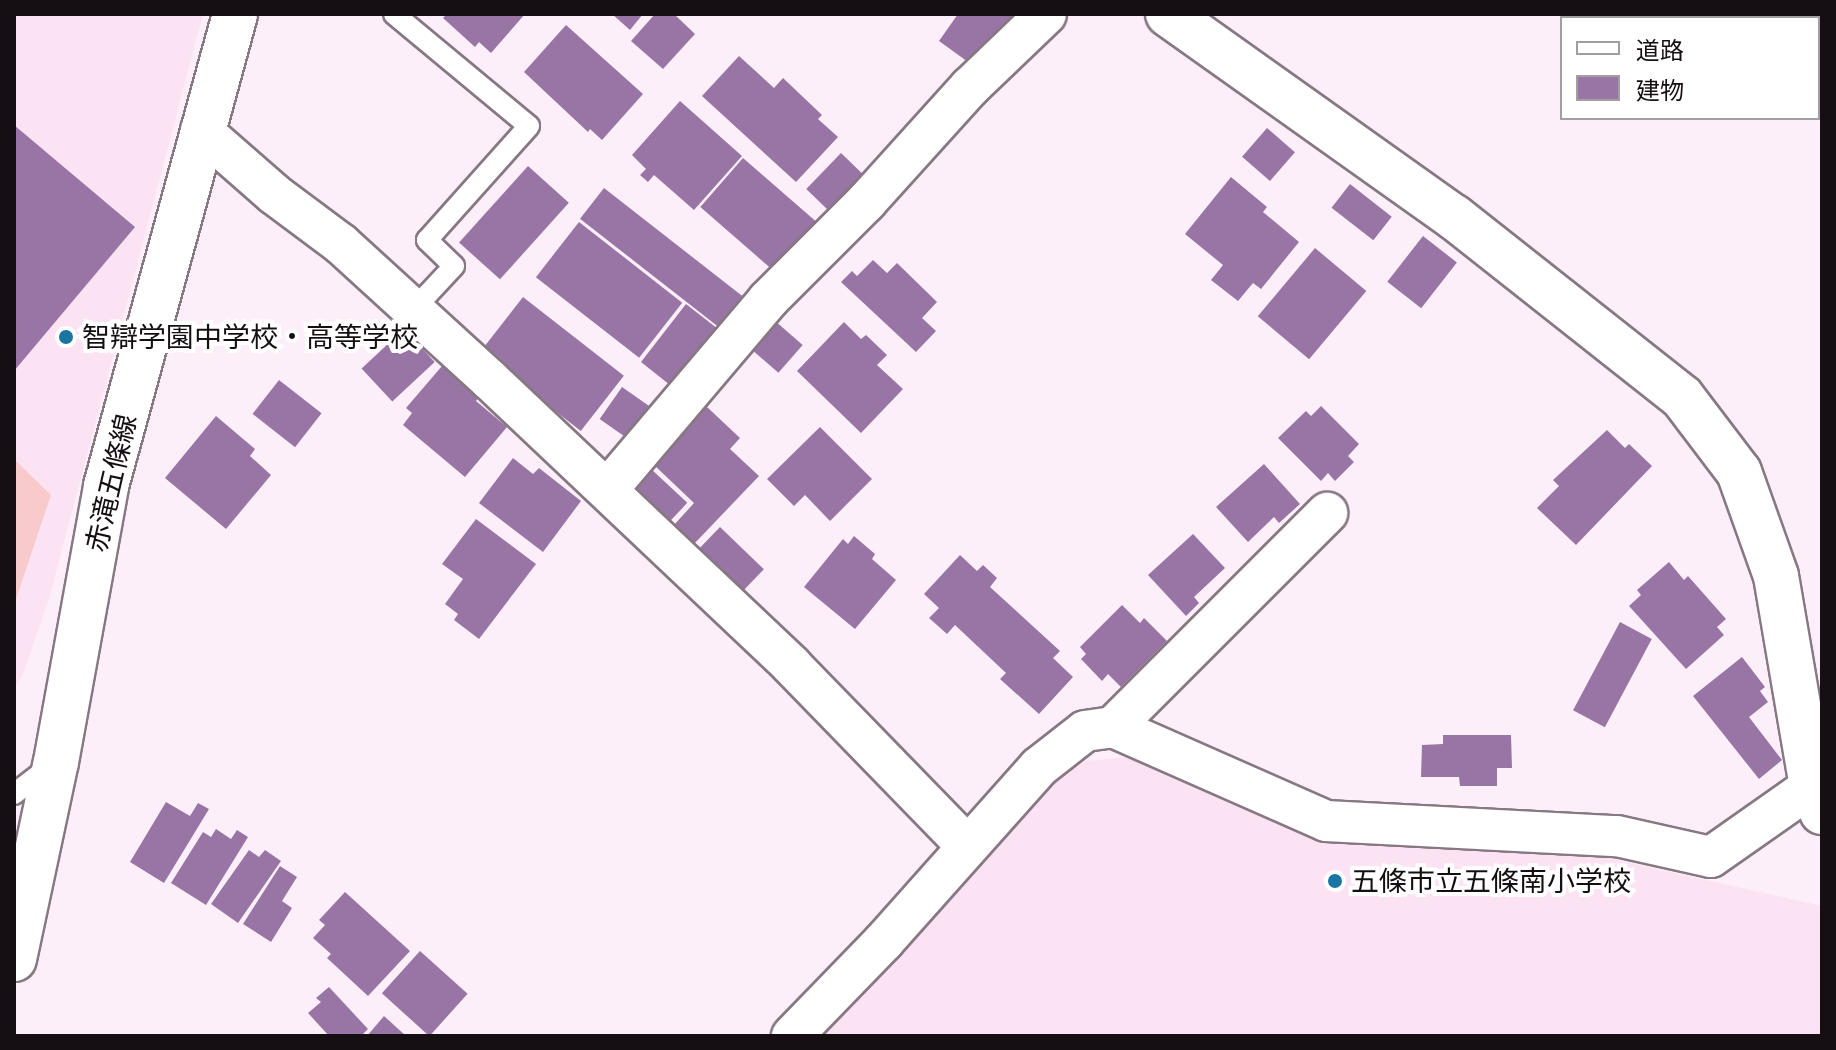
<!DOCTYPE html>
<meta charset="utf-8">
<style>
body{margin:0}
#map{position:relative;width:1836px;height:1050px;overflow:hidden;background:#fdeff9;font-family:Figtree,"Noto Sans JP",sans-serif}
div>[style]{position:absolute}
.built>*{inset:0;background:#fbe3f3}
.green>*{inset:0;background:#f9cacb}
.building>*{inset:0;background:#9975a6;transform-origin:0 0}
.roads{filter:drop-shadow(2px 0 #877883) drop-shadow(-2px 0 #877883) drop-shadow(0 2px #877883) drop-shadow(0 -2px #877883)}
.service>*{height:20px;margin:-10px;padding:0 10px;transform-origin:10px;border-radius:10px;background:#fff}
.minor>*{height:40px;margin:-20px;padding:0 20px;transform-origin:20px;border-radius:20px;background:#fff}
.tertiary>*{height:44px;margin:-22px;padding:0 22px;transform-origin:22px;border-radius:22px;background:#fff}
.secondary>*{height:44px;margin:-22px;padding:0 22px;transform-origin:22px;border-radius:22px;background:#fff}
.dots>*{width:22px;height:22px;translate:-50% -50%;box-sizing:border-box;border:4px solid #fff;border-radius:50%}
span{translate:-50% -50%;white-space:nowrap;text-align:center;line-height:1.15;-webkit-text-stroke:8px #fff;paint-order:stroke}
.poi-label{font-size:28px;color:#150f13}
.left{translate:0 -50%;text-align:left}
.street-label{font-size:28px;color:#150f13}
.frame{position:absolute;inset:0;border:16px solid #150f13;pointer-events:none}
.legend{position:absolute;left:1560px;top:16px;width:260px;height:104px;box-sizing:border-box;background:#fff;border:2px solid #a19fa1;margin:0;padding:10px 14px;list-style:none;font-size:24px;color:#150f13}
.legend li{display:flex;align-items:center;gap:16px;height:40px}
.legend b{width:40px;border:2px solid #a19fa1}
</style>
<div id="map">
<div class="built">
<div style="clip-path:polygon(14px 14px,203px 14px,49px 599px,23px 674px,14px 690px)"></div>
<div style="clip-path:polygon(1127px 757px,1293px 830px,1377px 846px,1595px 855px,1822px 906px,1822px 1036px,818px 1036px,1052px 782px,1086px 761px)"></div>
</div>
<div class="green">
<div style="clip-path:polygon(14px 459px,51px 495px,14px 605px)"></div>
</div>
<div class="building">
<div style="clip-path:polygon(447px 14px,525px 14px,491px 53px,479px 42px,475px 47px,443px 18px)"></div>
<div style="clip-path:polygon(612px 14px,643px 14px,630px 30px)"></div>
<div style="clip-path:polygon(655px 14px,674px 14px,695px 34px,663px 69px,631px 41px)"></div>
<div style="clip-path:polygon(958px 14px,1022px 14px,1014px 26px,1007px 21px,975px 67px,939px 41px)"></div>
<div style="clip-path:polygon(566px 25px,643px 94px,602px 140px,590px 129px,588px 132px,524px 72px)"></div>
<div style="clip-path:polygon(739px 56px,774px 88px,783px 78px,822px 115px,818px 119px,838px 137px,796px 182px,702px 96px)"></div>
<div style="clip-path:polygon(680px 101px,742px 156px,694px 210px,654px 175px,648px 182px,640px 175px,646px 169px,632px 155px)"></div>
<div style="clip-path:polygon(14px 125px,135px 227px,14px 371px)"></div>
<div style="left:1267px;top:128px;width:37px;height:38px;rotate:41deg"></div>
<div style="left:841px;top:153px;width:37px;height:50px;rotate:44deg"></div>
<div style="left:743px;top:158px;width:101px;height:65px;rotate:41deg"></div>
<div style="left:528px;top:166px;width:55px;height:103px;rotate:42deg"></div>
<div style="clip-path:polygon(1231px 177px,1267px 207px,1263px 212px,1299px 242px,1261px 289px,1253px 283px,1238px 301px,1211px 280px,1223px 265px,1185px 234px)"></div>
<div style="left:1350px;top:184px;width:53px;height:30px;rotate:38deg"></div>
<div style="left:604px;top:188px;width:180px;height:39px;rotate:38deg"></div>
<div style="left:579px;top:222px;width:131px;height:70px;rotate:38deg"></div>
<div style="left:1423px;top:236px;width:43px;height:58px;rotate:38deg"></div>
<div style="left:1315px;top:248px;width:67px;height:89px;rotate:40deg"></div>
<div style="clip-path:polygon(873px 260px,887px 273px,897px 263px,937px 302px,922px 318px,936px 331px,916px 352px,841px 282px,852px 271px,857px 276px)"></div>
<div style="left:523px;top:297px;width:128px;height:70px;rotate:38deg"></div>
<div style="clip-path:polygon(686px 304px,723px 333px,687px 379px,680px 373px,670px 385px,641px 362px)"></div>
<div style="left:774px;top:320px;width:38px;height:37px;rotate:41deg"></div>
<div style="clip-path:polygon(844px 322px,861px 339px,866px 335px,887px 355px,877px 365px,903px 389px,861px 433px,797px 371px)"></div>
<div style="left:404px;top:329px;width:45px;height:58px;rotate:47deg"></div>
<div style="clip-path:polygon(442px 366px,479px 397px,476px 401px,507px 427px,465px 477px,403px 425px,412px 413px,406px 408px)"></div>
<div style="left:279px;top:380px;width:54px;height:43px;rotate:38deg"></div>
<div style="left:622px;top:387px;width:44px;height:39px;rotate:35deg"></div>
<div style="clip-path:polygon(1321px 406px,1359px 444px,1348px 456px,1354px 462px,1335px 481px,1328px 473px,1321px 481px,1278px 438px,1306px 411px,1311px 416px)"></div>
<div style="clip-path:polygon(707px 407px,740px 438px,730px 449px,759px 476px,694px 544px,674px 525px,694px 503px,653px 464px)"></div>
<div style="clip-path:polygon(216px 416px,255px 449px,250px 456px,271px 475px,226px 529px,165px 478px)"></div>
<div style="clip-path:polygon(820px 427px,872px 479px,830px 521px,805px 495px,794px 506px,767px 479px)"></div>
<div style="clip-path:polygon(1607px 430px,1625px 448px,1629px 444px,1652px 466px,1576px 545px,1537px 508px,1559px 486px,1553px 480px)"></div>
<div style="clip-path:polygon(513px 458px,533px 474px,539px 468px,581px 501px,543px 552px,479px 503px)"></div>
<div style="clip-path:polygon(1264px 464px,1300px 504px,1279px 523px,1274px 517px,1248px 542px,1216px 507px)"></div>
<div style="left:650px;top:468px;width:51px;height:26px;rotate:43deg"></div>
<div style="clip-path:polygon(476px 519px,536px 564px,479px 639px,454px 620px,458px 614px,445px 604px,463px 579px,442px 564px)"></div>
<div style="left:720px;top:527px;width:61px;height:34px;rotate:44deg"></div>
<div style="clip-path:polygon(1193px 534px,1225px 568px,1194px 597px,1199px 603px,1186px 616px,1148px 575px)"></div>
<div style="clip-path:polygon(854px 536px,875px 554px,872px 559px,896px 580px,855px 629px,804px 587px,843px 539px,848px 544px)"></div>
<div style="clip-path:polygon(960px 555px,977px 571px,983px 565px,997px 578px,990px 587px,1060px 651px,1053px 658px,1073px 677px,1039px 714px,1000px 679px,1006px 673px,955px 625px,947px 634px,929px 618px,939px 608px,924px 594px)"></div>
<div style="clip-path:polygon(1669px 562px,1684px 580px,1688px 576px,1726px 619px,1717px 627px,1724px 635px,1686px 669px,1629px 606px,1641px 595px,1637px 590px)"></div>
<div style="clip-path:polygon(1122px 605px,1140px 623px,1144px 618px,1167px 641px,1121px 687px,1108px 674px,1102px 681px,1081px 659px,1086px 654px,1080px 647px)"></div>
<div style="left:1620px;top:622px;width:36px;height:100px;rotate:28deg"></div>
<div style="clip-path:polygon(1742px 657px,1765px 687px,1760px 691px,1768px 702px,1749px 717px,1782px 760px,1759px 779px,1693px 696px)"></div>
<div style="clip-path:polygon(1443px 735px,1511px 735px,1512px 768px,1497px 768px,1497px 786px,1460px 786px,1459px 777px,1421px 777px,1422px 745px,1443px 744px)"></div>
<div style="clip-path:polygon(166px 802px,190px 816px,198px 803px,209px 809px,164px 883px,130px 862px)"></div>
<div style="clip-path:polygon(216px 829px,231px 839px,237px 830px,248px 837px,206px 905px,171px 883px,203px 832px,211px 837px)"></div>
<div style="clip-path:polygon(249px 850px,259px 857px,265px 850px,281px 861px,238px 923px,211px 904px)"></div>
<div style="clip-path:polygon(280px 866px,297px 877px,282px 901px,292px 908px,271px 942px,243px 924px)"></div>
<div style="clip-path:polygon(345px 892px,410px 951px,368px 996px,327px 958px,331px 954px,313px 938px,325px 925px,319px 920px)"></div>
<div style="left:420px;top:951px;width:64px;height:57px;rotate:42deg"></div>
<div style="clip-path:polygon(329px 987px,368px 1029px,361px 1036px,329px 1036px,308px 1013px,321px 1002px,316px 998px)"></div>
<div style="clip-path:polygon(384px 1016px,406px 1036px,367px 1036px)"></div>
</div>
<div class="roads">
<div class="service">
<div style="left:394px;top:14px;width:175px;rotate:39.7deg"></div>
<div style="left:529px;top:126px;width:153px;rotate:131.8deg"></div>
<div style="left:427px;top:240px;width:37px;rotate:44deg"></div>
<div style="left:454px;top:266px;width:60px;rotate:133deg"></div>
<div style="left:14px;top:794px;width:44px;rotate:-37.6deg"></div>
</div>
<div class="minor">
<div style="left:201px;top:130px;width:97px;rotate:41.2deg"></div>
<div style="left:274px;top:194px;width:84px;rotate:36.7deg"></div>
<div style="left:341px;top:244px;width:200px;rotate:42.4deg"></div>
<div style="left:489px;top:379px;width:417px;rotate:43.4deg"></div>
<div style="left:792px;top:666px;width:250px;rotate:45.8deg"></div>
<div style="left:607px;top:490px;width:249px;rotate:-49.7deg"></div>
<div style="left:768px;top:300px;width:139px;rotate:-45deg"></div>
<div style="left:866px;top:202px;width:155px;rotate:-47.9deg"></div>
<div style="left:970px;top:87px;width:105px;rotate:-43.8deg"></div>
<div style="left:1113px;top:727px;width:303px;rotate:-45deg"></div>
<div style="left:792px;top:1036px;width:132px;rotate:-45.9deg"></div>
<div style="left:884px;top:941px;width:233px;rotate:-48.3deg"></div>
<div style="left:1039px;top:767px;width:58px;rotate:-38deg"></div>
<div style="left:1085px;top:731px;width:28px;rotate:-8deg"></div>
<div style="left:1113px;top:727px;width:233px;rotate:23.8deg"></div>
<div style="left:1326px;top:821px;width:291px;rotate:3deg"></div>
<div style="left:1617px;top:836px;width:96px;rotate:12.6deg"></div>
<div style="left:1711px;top:857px;width:123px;rotate:-35.1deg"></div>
<div style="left:1812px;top:786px;width:25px;rotate:-67deg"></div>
</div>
<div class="tertiary">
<div style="left:1168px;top:14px;width:351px;rotate:35.4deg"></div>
<div style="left:1454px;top:217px;width:290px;rotate:38.3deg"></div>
<div style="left:1682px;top:397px;width:94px;rotate:52.8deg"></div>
<div style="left:1739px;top:472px;width:110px;rotate:70.4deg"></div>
<div style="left:1776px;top:576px;width:213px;rotate:80.3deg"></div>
<div style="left:1812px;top:786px;width:28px;rotate:69deg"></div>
</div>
<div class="secondary">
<div style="left:14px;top:959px;width:201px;rotate:-78deg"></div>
<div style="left:56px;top:762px;width:280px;rotate:-79.7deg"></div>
<div style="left:106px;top:486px;width:489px;rotate:-74.7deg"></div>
</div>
</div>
<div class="dots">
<div style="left:66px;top:337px;background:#1b75a3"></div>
<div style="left:1335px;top:881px;background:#1b75a3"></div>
</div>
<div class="poi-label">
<span class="left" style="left:82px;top:337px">智辯学園中学校・高等学校</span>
<span class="left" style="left:1351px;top:881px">五條市立五條南小学校</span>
</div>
<div class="street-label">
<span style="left:111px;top:483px;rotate:-77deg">赤滝五條線</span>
</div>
<div class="frame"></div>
<ul class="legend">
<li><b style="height:10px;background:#fff"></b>道路</li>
<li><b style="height:22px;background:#9975a6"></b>建物</li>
</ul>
</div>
